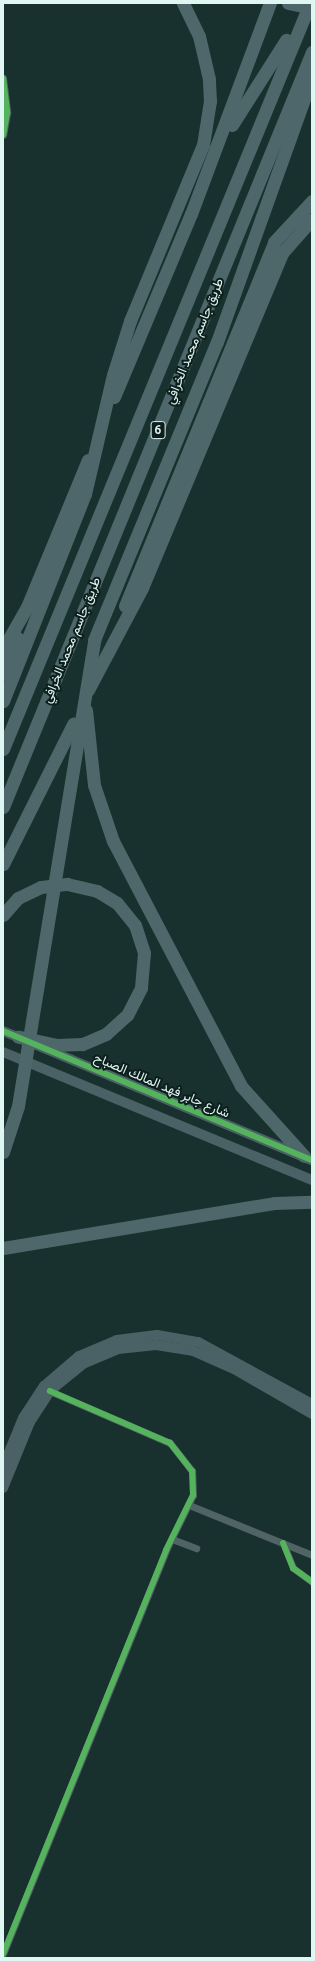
<!DOCTYPE html>
<meta charset="utf-8">
<style>
body{margin:0}
#map{position:relative;width:315px;height:1961px;overflow:hidden;background:#19312e;font-family:Ubuntu,Vazirmatn,sans-serif}
div>[style]{position:absolute}
.street>*{height:7px;margin:-3.5px;padding:0 3.5px;transform-origin:3.5px;border-radius:3.5px;background:#506365}
.secondary>*{height:10px;margin:-5px;padding:0 5px;transform-origin:5px;border-radius:5px;background:#4a6266}
.highway>*{height:13px;margin:-6.5px;padding:0 6.5px;transform-origin:6.5px;border-radius:6.5px;background:#4d676a}
.cycleway>*{height:6px;margin:-3px;padding:0 3px;transform-origin:3px;border-radius:3px;background:#56b35d}
span{translate:-50% -50%;white-space:nowrap;text-align:center;line-height:1.15;-webkit-text-stroke:4px #0d1f1c;paint-order:stroke}
.shield-label span{padding:1px 3px;background:#0d1f1c;border:1px solid;border-radius:3px;-webkit-text-stroke-width:0}
.shield-label{font-size:12px;color:#e0f6f2;font-weight:700}
.street-label{font-size:13px;color:#e0f6f2}
.frame{position:absolute;inset:0;border:4px solid #e0f6f2;pointer-events:none}
</style>
<div id="map">
<div class="street">
<div style="left:3px;top:78px;width:35px;rotate:83deg"></div>
<div style="left:7px;top:113px;width:22px;rotate:100deg"></div>
<div style="left:189px;top:1505px;width:133px;rotate:22.1deg"></div>
<div style="left:172px;top:1539px;width:26px;rotate:21deg"></div>
<div style="left:283px;top:1543px;width:27px;rotate:68deg"></div>
<div style="left:293px;top:1568px;width:24px;rotate:36deg"></div>
<div style="left:3px;top:1954px;width:436px;rotate:-68deg"></div>
<div style="left:166px;top:1550px;width:61px;rotate:-63.9deg"></div>
<div style="left:193px;top:1495px;width:24px;rotate:-92deg"></div>
<div style="left:192px;top:1471px;width:36px;rotate:-128deg"></div>
<div style="left:170px;top:1443px;width:131px;rotate:-156.6deg"></div>
</div>
<div class="secondary">
<div style="left:3px;top:1031px;width:335px;rotate:22.7deg"></div>
<div style="left:3px;top:1052px;width:334px;rotate:22.5deg"></div>
<div style="left:3px;top:1467px;width:53px;rotate:-67.8deg"></div>
<div style="left:23px;top:1418px;width:38px;rotate:-57deg"></div>
<div style="left:44px;top:1386px;width:46px;rotate:-40.6deg"></div>
<div style="left:79px;top:1356px;width:41px;rotate:-22.8deg"></div>
<div style="left:117px;top:1340px;width:40px;rotate:-7.1deg"></div>
<div style="left:157px;top:1335px;width:42px;rotate:9.7deg"></div>
<div style="left:198px;top:1342px;width:130px;rotate:28.5deg"></div>
<div style="left:3px;top:1488px;width:71px;rotate:-67.8deg"></div>
<div style="left:30px;top:1422px;width:37px;rotate:-57deg"></div>
<div style="left:50px;top:1391px;width:43px;rotate:-39.3deg"></div>
<div style="left:83px;top:1364px;width:38px;rotate:-23deg"></div>
<div style="left:118px;top:1349px;width:38px;rotate:-6deg"></div>
<div style="left:156px;top:1345px;width:37px;rotate:9deg"></div>
<div style="left:193px;top:1351px;width:45px;rotate:23.7deg"></div>
<div style="left:234px;top:1369px;width:90px;rotate:30deg"></div>
</div>
<div class="highway">
<div style="left:288px;top:3px;width:25px;rotate:12deg"></div>
<div style="left:232px;top:125px;width:101px;rotate:-57.6deg"></div>
<div style="left:114px;top:397px;width:199px;rotate:-67.2deg"></div>
<div style="left:191px;top:214px;width:225px;rotate:-69.5deg"></div>
<div style="left:125px;top:606px;width:393px;rotate:-67.7deg"></div>
<div style="left:274px;top:242px;width:56px;rotate:-47.2deg"></div>
<div style="left:3px;top:649px;width:48px;rotate:-60.3deg"></div>
<div style="left:27px;top:607px;width:159px;rotate:-67.5deg"></div>
<div style="left:3px;top:674px;width:39px;rotate:-69deg"></div>
<div style="left:88px;top:690px;width:115px;rotate:-62.1deg"></div>
<div style="left:142px;top:588px;width:363px;rotate:-67.3deg"></div>
<div style="left:282px;top:253px;width:45px;rotate:-48.6deg"></div>
<div style="left:3px;top:701px;width:223px;rotate:-68.4deg"></div>
<div style="left:85px;top:494px;width:122px;rotate:-76.8deg"></div>
<div style="left:113px;top:375px;width:57px;rotate:-72.5deg"></div>
<div style="left:130px;top:321px;width:191px;rotate:-67.5deg"></div>
<div style="left:203px;top:145px;width:45px;rotate:-81deg"></div>
<div style="left:210px;top:101px;width:22px;rotate:-93deg"></div>
<div style="left:209px;top:79px;width:44px;rotate:-103.1deg"></div>
<div style="left:199px;top:36px;width:37px;rotate:-116deg"></div>
<div style="left:86px;top:710px;width:75px;rotate:83.9deg"></div>
<div style="left:94px;top:785px;width:59px;rotate:71.3deg"></div>
<div style="left:113px;top:841px;width:276px;rotate:62.4deg"></div>
<div style="left:241px;top:1086px;width:94px;rotate:48deg"></div>
<div style="left:3px;top:749px;width:807px;rotate:-67.63deg"></div>
<div style="left:3px;top:807px;width:816px;rotate:-67.74deg"></div>
<div style="left:3px;top:864px;width:157px;rotate:-63.4deg"></div>
<div style="left:3px;top:915px;width:23px;rotate:-49deg"></div>
<div style="left:18px;top:898px;width:25px;rotate:-26deg"></div>
<div style="left:41px;top:887px;width:26px;rotate:-7deg"></div>
<div style="left:67px;top:884px;width:31px;rotate:13deg"></div>
<div style="left:97px;top:891px;width:23px;rotate:31deg"></div>
<div style="left:117px;top:903px;width:28px;rotate:51deg"></div>
<div style="left:135px;top:925px;width:29px;rotate:72deg"></div>
<div style="left:144px;top:953px;width:35px;rotate:95deg"></div>
<div style="left:141px;top:988px;width:30px;rotate:117deg"></div>
<div style="left:127px;top:1015px;width:28px;rotate:138deg"></div>
<div style="left:106px;top:1034px;width:26px;rotate:157deg"></div>
<div style="left:82px;top:1044px;width:25px;rotate:178deg"></div>
<div style="left:57px;top:1045px;width:40px;rotate:-168deg"></div>
<div style="left:3px;top:1152px;width:48px;rotate:-71.9deg"></div>
<div style="left:18px;top:1106px;width:472px;rotate:-80.7deg"></div>
<div style="left:94px;top:640px;width:322px;rotate:-67.6deg"></div>
<div style="left:217px;top:342px;width:282px;rotate:-70.3deg"></div>
<div style="left:3px;top:1248px;width:276px;rotate:-9.4deg"></div>
<div style="left:275px;top:1203px;width:37px;rotate:-2deg"></div>
</div>
<div class="cycleway">
<div style="left:3px;top:78px;width:35px;rotate:83deg"></div>
<div style="left:7px;top:113px;width:22px;rotate:100deg"></div>
<div style="left:3px;top:1031px;width:335px;rotate:22.7deg"></div>
<div style="left:283px;top:1543px;width:27px;rotate:68deg"></div>
<div style="left:293px;top:1568px;width:24px;rotate:36deg"></div>
<div style="left:3px;top:1954px;width:436px;rotate:-68deg"></div>
<div style="left:166px;top:1550px;width:61px;rotate:-63.9deg"></div>
<div style="left:193px;top:1495px;width:24px;rotate:-92deg"></div>
<div style="left:192px;top:1471px;width:36px;rotate:-128deg"></div>
<div style="left:170px;top:1443px;width:131px;rotate:-156.6deg"></div>
</div>
<div class="shield-label">
<span style="left:158px;top:430px">6</span>
</div>
<div class="street-label">
<span style="left:194px;top:341px;rotate:-68deg">طريق جاسم محمد الخرافي</span>
<span style="left:71px;top:640px;rotate:-68deg">طريق جاسم محمد الخرافي</span>
<span style="left:162px;top:1085px;rotate:23deg">شارع جابر فهد المالك الصباح</span>
</div>
<div class="frame"></div>
</div>
